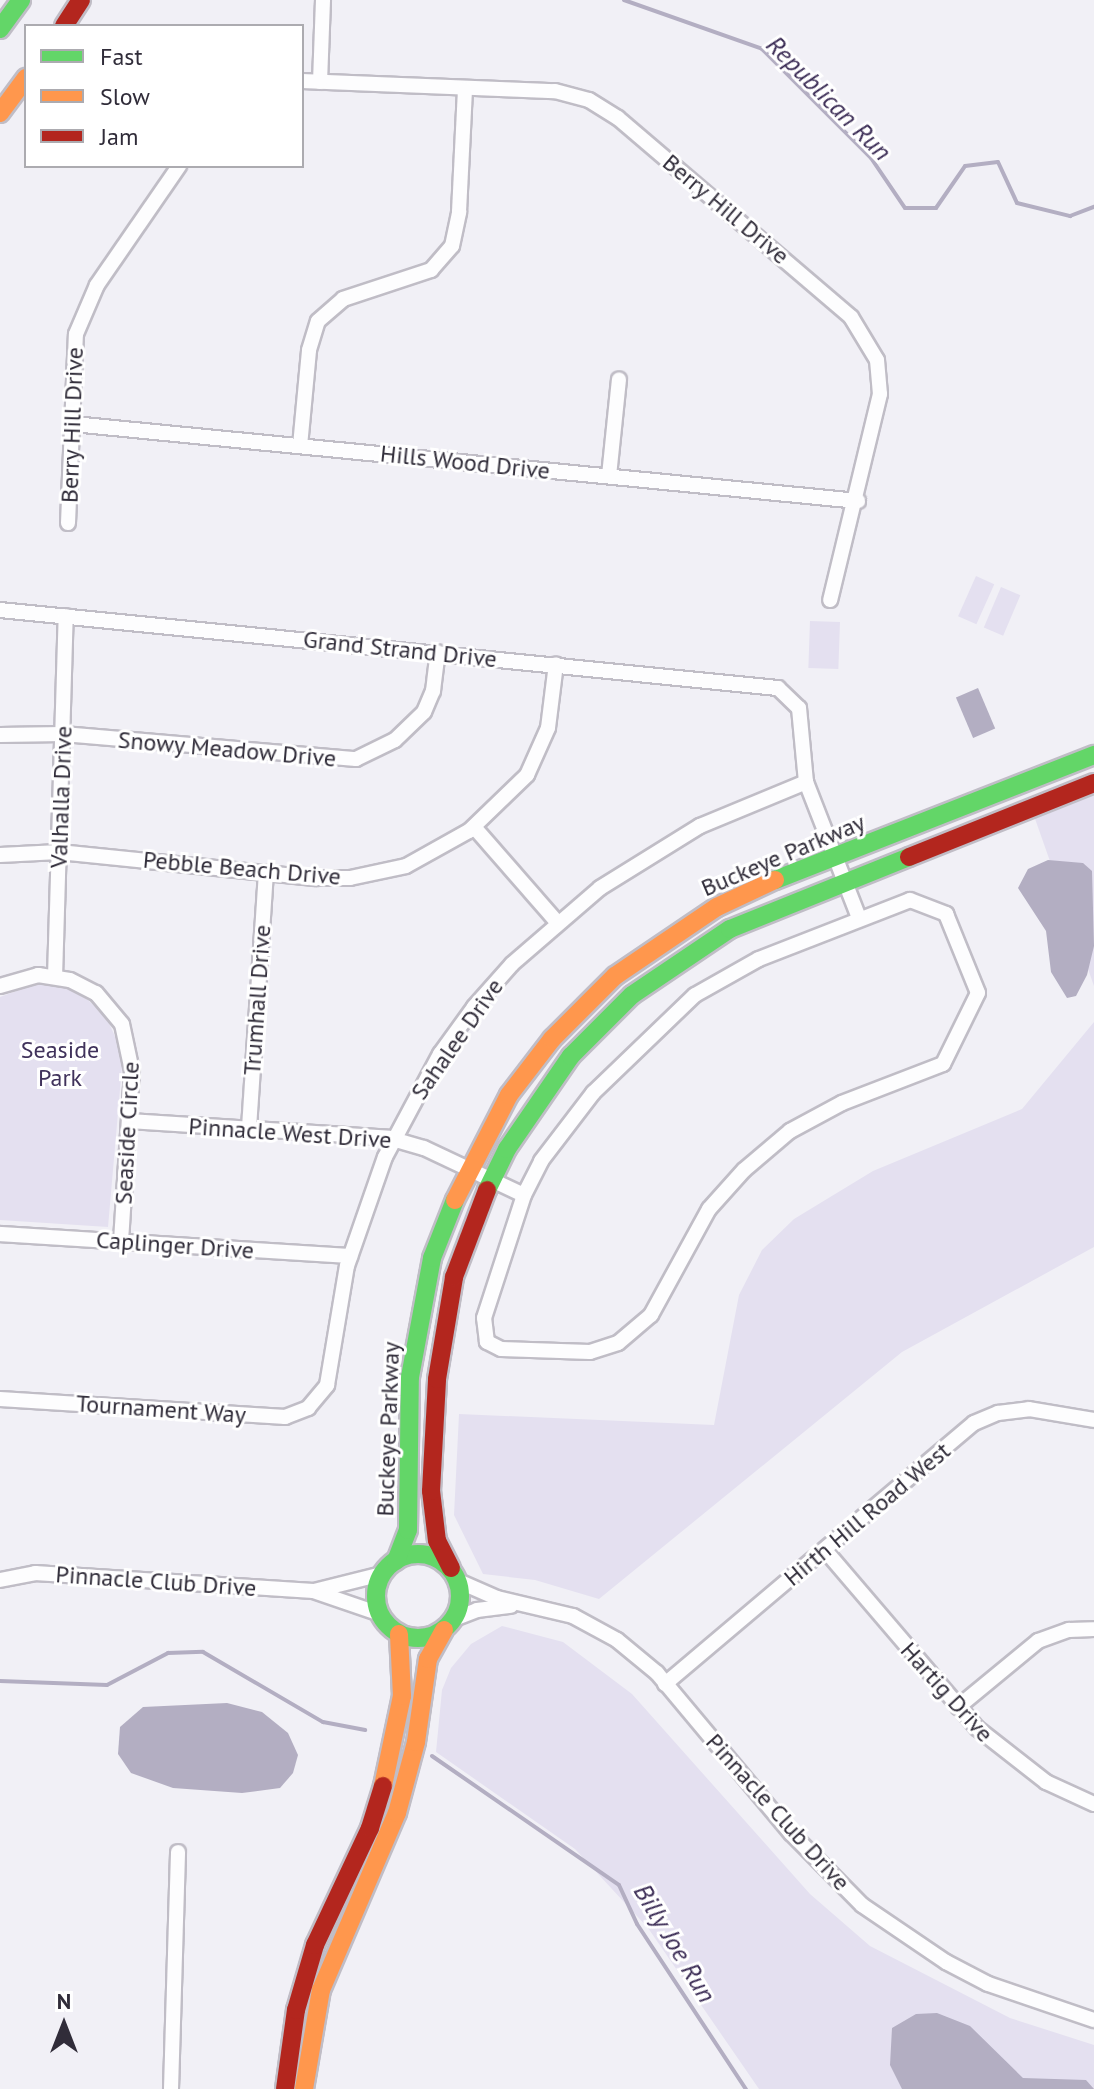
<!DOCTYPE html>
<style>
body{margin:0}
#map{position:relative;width:1094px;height:2089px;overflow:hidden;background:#f1f0f6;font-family:"PT Sans",sans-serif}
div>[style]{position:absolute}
.green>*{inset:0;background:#e4e0f0;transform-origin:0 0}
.water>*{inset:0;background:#b3aec2;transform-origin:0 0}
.stream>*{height:4px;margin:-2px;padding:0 2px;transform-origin:2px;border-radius:2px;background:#b3aec2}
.roads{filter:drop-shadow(2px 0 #c0bdc6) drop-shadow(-2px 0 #c0bdc6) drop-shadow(0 2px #c0bdc6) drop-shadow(0 -2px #c0bdc6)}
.street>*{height:14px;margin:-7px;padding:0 7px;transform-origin:7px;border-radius:7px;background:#fdfdfe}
.fast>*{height:18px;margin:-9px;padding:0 9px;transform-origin:9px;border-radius:9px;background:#63d668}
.fast>.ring{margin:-9px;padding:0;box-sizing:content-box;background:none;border:18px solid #63d668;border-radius:50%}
.slow>*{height:18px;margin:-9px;padding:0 9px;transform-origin:9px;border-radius:9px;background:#ff974d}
.jam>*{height:18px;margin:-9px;padding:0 9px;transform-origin:9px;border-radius:9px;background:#b3261e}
span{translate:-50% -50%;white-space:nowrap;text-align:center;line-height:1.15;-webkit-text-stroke:6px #fff;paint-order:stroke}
.street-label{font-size:24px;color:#302c39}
.park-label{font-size:24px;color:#40325b}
.water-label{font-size:26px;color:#3b2c55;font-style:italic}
.legend{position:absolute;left:24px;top:24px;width:280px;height:144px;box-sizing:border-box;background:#fff;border:2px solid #acabb0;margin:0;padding:10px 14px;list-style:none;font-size:24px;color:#302c39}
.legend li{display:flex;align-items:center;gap:16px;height:40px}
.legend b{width:40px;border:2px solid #acabb0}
.north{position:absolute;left:24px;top:1985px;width:80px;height:80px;-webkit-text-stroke:6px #fff;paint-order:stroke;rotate:0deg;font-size:22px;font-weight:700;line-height:32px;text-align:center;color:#302c39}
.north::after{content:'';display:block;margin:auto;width:28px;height:36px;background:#302c39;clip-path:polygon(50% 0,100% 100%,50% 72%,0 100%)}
</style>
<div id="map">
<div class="green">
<div style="left:976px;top:576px;width:20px;height:44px;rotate:24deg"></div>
<div style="left:1001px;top:587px;width:21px;height:44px;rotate:23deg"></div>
<div style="left:810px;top:621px;width:30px;height:47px;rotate:2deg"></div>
<div style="clip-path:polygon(1094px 791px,1094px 986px,1033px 813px)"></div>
<div style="clip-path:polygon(38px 983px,64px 986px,88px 1000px,106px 1016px,123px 1055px,108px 1227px,0 1220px,0 997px)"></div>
<div style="clip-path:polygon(1094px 1022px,1094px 1247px,902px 1352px,599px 1599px,535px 1580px,483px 1574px,454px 1515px,459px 1414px,714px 1425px,739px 1295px,762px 1250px,794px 1219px,873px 1171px,1022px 1109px)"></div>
<div style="clip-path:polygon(502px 1626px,563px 1642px,632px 1694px,810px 1894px,870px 1946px,1010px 2018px,1094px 2045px,1094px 2089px,759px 2089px,648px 1928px,575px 1849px,436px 1752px,442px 1690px,451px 1668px,471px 1644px)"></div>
</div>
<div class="water">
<div style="left:978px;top:688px;width:44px;height:24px;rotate:67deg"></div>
<div style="clip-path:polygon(1048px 860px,1083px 863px,1092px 871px,1094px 946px,1087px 975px,1076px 996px,1067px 998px,1051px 972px,1046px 931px,1018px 888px,1028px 869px)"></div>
<div style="clip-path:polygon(227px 1703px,262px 1712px,288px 1733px,298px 1755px,293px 1773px,280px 1788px,242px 1793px,173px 1788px,131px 1773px,118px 1754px,120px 1727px,143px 1707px)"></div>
<div style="clip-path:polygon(937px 2013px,970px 2026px,1023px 2078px,1086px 2080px,1094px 2089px,902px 2089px,890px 2065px,892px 2028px,916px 2014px)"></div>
</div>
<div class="stream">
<div style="left:624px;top:0;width:146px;rotate:19.5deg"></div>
<div style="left:762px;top:49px;width:154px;rotate:45deg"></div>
<div style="left:871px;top:158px;width:60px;rotate:55.8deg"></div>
<div style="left:905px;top:208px;width:31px"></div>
<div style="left:936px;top:208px;width:51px;rotate:-55.4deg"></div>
<div style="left:965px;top:166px;width:33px;rotate:-7deg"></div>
<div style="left:998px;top:162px;width:45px;rotate:65.1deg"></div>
<div style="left:1017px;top:203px;width:55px;rotate:13.8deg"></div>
<div style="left:1070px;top:216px;width:26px;rotate:-21deg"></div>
<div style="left:0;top:1681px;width:107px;rotate:2.1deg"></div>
<div style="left:107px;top:1685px;width:69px;rotate:-27.7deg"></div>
<div style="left:168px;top:1653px;width:35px;rotate:-2deg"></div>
<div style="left:203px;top:1652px;width:139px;rotate:30.3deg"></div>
<div style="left:323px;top:1722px;width:43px;rotate:10.8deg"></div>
<div style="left:432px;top:1756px;width:227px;rotate:34.6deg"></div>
<div style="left:619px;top:1885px;width:43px;rotate:65.2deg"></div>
<div style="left:637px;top:1924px;width:198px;rotate:56.6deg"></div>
</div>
<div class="roads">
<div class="street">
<div style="left:302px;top:81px;width:253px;rotate:2.3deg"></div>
<div style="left:555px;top:91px;width:35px;rotate:15deg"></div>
<div style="left:589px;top:100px;width:34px;rotate:32deg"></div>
<div style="left:618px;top:118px;width:306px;rotate:40.5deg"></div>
<div style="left:851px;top:317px;width:50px;rotate:58.8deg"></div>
<div style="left:877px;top:360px;width:34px;rotate:85deg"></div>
<div style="left:880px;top:394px;width:212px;rotate:103.6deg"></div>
<div style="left:320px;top:82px;width:82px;rotate:-87.9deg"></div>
<div style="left:73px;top:424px;width:789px;rotate:5.6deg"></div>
<div style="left:300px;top:446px;width:96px;rotate:-84.6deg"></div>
<div style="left:309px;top:350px;width:30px;rotate:-73deg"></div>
<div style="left:318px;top:321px;width:33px;rotate:-41deg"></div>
<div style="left:343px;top:299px;width:93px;rotate:-18.2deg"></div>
<div style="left:431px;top:270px;width:32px;rotate:-49deg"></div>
<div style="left:452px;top:246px;width:35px;rotate:-78deg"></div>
<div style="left:459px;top:212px;width:123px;rotate:-87.2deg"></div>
<div style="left:609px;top:476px;width:97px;rotate:-84.1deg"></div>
<div style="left:68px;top:523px;width:189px;rotate:-87.6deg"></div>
<div style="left:76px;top:334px;width:53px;rotate:-66.8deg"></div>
<div style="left:97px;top:285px;width:145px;rotate:-55.4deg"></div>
<div style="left:0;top:610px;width:782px;rotate:5.73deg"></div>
<div style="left:778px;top:688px;width:29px;rotate:44deg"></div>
<div style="left:799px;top:708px;width:74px;rotate:84.6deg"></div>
<div style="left:806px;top:782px;width:146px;rotate:68.7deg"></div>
<div style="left:0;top:735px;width:63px;rotate:-0.9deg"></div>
<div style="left:63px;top:734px;width:294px;rotate:4.9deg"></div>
<div style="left:356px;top:759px;width:43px;rotate:-26deg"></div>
<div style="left:395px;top:740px;width:40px;rotate:-44deg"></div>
<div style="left:424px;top:712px;width:23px;rotate:-67deg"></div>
<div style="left:433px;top:691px;width:39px;rotate:-83deg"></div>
<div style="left:474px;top:827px;width:126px;rotate:48.9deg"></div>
<div style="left:0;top:855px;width:59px;rotate:-2.9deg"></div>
<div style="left:59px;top:852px;width:259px;rotate:5.8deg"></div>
<div style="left:317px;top:878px;width:33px"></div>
<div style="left:350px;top:878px;width:57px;rotate:-12.1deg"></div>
<div style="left:406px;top:866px;width:72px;rotate:-29.1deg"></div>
<div style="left:469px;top:831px;width:81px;rotate:-44deg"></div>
<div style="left:527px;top:775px;width:51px;rotate:-65.9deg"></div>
<div style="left:548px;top:728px;width:64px;rotate:-82.9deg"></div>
<div style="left:910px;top:900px;width:39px;rotate:21deg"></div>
<div style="left:946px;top:914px;width:85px;rotate:67.9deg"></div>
<div style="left:978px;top:993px;width:79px;rotate:116.2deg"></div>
<div style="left:943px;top:1064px;width:108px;rotate:158.9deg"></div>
<div style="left:842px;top:1103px;width:59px;rotate:151.7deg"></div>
<div style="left:790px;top:1131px;width:60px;rotate:139.7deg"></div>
<div style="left:744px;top:1170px;width:52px;rotate:131.9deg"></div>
<div style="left:709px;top:1209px;width:121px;rotate:118.7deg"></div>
<div style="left:651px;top:1315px;width:43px;rotate:139.7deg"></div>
<div style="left:618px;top:1343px;width:29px;rotate:162deg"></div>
<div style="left:590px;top:1352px;width:89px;rotate:-178.1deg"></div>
<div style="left:501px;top:1349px;width:16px;rotate:-153deg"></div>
<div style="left:487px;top:1342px;width:24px;rotate:-97deg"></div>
<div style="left:484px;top:1318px;width:129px;rotate:-72deg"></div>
<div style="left:524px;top:1195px;width:38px;rotate:-63deg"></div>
<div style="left:541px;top:1161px;width:86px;rotate:-52.6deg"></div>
<div style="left:593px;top:1093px;width:141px;rotate:-43.9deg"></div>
<div style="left:695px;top:995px;width:73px;rotate:-29.4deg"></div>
<div style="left:759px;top:959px;width:162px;rotate:-21.3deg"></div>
<div style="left:55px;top:977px;width:361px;rotate:-88.3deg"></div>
<div style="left:0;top:986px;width:40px;rotate:-16deg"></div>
<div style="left:38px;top:975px;width:32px;rotate:9deg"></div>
<div style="left:70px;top:980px;width:29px;rotate:27deg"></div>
<div style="left:96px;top:993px;width:40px;rotate:50deg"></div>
<div style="left:122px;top:1024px;width:48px;rotate:78deg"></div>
<div style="left:132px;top:1071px;width:170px;rotate:93.7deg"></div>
<div style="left:129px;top:1121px;width:261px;rotate:3.7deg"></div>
<div style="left:389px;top:1138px;width:36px;rotate:16deg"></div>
<div style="left:424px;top:1148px;width:110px;rotate:25.2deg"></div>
<div style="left:249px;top:1128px;width:256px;rotate:-86.2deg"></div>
<div style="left:0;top:1234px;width:351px;rotate:3.6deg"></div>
<div style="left:0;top:1399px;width:286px;rotate:3.6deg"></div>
<div style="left:285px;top:1417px;width:25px;rotate:-21deg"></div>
<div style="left:308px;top:1408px;width:30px;rotate:-50deg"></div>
<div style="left:327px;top:1385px;width:121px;rotate:-80.5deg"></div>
<div style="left:347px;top:1266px;width:115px;rotate:-70.8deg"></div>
<div style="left:385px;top:1157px;width:117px;rotate:-61.9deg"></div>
<div style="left:440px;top:1054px;width:58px;rotate:-54.1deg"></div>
<div style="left:474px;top:1007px;width:57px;rotate:-48.5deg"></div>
<div style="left:512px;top:964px;width:116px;rotate:-40.8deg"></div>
<div style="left:600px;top:888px;width:118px;rotate:-31.8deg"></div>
<div style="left:700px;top:826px;width:115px;rotate:-22.5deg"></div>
<div style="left:825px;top:1550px;width:234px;rotate:49.5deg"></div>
<div style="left:977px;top:1728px;width:88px;rotate:38deg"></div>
<div style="left:1046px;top:1782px;width:53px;rotate:24.6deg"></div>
<div style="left:0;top:1580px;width:36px;rotate:-11deg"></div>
<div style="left:35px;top:1573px;width:279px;rotate:3.7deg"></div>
<div style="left:313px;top:1591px;width:71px;rotate:18.9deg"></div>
<div style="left:458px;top:1581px;width:43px;rotate:23.6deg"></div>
<div style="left:497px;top:1598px;width:78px;rotate:13.3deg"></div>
<div style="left:573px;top:1616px;width:50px;rotate:28.6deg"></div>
<div style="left:617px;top:1640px;width:52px;rotate:39.5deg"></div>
<div style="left:657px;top:1673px;width:209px;rotate:50.1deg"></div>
<div style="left:791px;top:1833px;width:101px;rotate:45.4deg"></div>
<div style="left:862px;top:1905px;width:102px;rotate:34.2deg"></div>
<div style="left:946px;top:1962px;width:47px;rotate:27.6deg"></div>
<div style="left:988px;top:1984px;width:112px;rotate:18.8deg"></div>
<div style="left:314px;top:1591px;width:70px;rotate:-14deg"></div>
<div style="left:454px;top:1619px;width:25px;rotate:-21deg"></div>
<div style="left:477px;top:1610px;width:34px;rotate:-7deg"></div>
<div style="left:665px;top:1684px;width:404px;rotate:-40.2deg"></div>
<div style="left:974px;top:1423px;width:26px;rotate:-23deg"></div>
<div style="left:998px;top:1413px;width:31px;rotate:-7deg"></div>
<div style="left:1029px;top:1409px;width:66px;rotate:9.6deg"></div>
<div style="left:958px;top:1707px;width:104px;rotate:-39.5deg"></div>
<div style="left:1038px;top:1641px;width:33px;rotate:-20deg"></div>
<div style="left:1069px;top:1630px;width:25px;rotate:-2deg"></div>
<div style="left:171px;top:2089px;width:237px;rotate:-88.3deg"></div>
</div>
<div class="fast">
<div style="left:0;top:29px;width:36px;rotate:-54deg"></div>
<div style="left:775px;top:880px;width:343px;rotate:-21.4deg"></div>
<div style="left:487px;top:1190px;width:46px;rotate:-64deg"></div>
<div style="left:507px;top:1149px;width:113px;rotate:-55.5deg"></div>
<div style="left:571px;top:1056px;width:86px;rotate:-45deg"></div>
<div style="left:632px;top:995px;width:118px;rotate:-34deg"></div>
<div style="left:730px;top:929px;width:193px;rotate:-21.9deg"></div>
<div class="ring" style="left:376px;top:1554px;width:66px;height:66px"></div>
<div style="left:396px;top:1561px;width:33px;rotate:-69deg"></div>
<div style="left:408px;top:1530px;width:153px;rotate:-89.3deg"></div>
<div style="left:410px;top:1377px;width:121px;rotate:-79.5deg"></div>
<div style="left:432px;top:1258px;width:62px;rotate:-68.4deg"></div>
</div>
<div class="slow">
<div style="left:0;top:113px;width:44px;rotate:-53.4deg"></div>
<div style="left:455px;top:1200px;width:118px;rotate:-62.8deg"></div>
<div style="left:509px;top:1095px;width:71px;rotate:-52.5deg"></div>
<div style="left:552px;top:1039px;width:89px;rotate:-45deg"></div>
<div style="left:615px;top:976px;width:123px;rotate:-34.1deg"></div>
<div style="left:717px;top:907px;width:64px;rotate:-25deg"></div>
<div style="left:383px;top:1786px;width:92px;rotate:-78.1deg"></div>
<div style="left:402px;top:1696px;width:62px;rotate:-92.8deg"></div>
<div style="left:304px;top:2089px;width:100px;rotate:-80.3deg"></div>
<div style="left:321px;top:1990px;width:193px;rotate:-66.8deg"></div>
<div style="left:397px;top:1813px;width:73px;rotate:-75deg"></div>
<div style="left:416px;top:1742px;width:84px;rotate:-81.8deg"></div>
<div style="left:428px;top:1659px;width:33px;rotate:-61deg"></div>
</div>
<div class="jam">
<div style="left:64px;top:26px;width:31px;rotate:-57deg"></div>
<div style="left:909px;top:857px;width:199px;rotate:-21.8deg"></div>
<div style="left:451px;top:1568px;width:30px;rotate:-117deg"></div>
<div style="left:437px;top:1541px;width:50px;rotate:-96.8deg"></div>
<div style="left:431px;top:1491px;width:112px;rotate:-86.9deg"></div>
<div style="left:437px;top:1379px;width:103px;rotate:-80.5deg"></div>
<div style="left:454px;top:1277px;width:93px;rotate:-69.2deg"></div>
<div style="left:285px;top:2089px;width:80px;rotate:-82.1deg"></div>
<div style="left:296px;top:2010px;width:68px;rotate:-73.7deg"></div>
<div style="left:315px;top:1945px;width:129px;rotate:-64.8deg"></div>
<div style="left:370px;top:1828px;width:44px;rotate:-72.8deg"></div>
</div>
</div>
<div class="street-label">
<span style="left:726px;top:209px;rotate:40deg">Berry Hill Drive</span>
<span style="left:72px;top:425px;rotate:-88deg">Berry Hill Drive</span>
<span style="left:465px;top:462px;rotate:6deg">Hills Wood Drive</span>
<span style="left:400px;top:649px;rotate:6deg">Grand Strand Drive</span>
<span style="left:227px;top:749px;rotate:5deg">Snowy Meadow Drive</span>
<span style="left:61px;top:797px;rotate:-88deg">Valhalla Drive</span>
<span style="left:783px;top:855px;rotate:-23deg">Buckeye Parkway</span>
<span style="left:242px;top:868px;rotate:5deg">Pebble Beach Drive</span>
<span style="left:257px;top:1000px;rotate:-86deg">Trumhall Drive</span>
<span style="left:457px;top:1039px;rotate:-55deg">Sahalee Drive</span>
<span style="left:127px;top:1133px;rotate:-87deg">Seaside Circle</span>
<span style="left:290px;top:1133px;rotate:4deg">Pinnacle West Drive</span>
<span style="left:175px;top:1245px;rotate:4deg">Caplinger Drive</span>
<span style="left:161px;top:1409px;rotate:4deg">Tournament Way</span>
<span style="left:388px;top:1429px;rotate:-88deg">Buckeye Parkway</span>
<span style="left:867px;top:1514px;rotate:-40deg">Hirth Hill Road West</span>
<span style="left:156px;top:1581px;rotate:4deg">Pinnacle Club Drive</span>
<span style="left:947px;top:1692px;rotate:48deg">Hartig Drive</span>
<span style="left:778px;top:1812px;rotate:48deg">Pinnacle Club Drive</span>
</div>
<div class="park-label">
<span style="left:60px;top:1064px">Seaside<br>Park</span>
</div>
<div class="water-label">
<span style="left:829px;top:98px;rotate:45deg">Republican Run</span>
<span style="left:675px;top:1943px;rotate:59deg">Billy Joe Run</span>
</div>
<ul class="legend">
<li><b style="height:10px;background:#63d668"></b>Fast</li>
<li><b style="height:10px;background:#ff974d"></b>Slow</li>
<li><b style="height:10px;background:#b3261e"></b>Jam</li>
</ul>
<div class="north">N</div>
</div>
